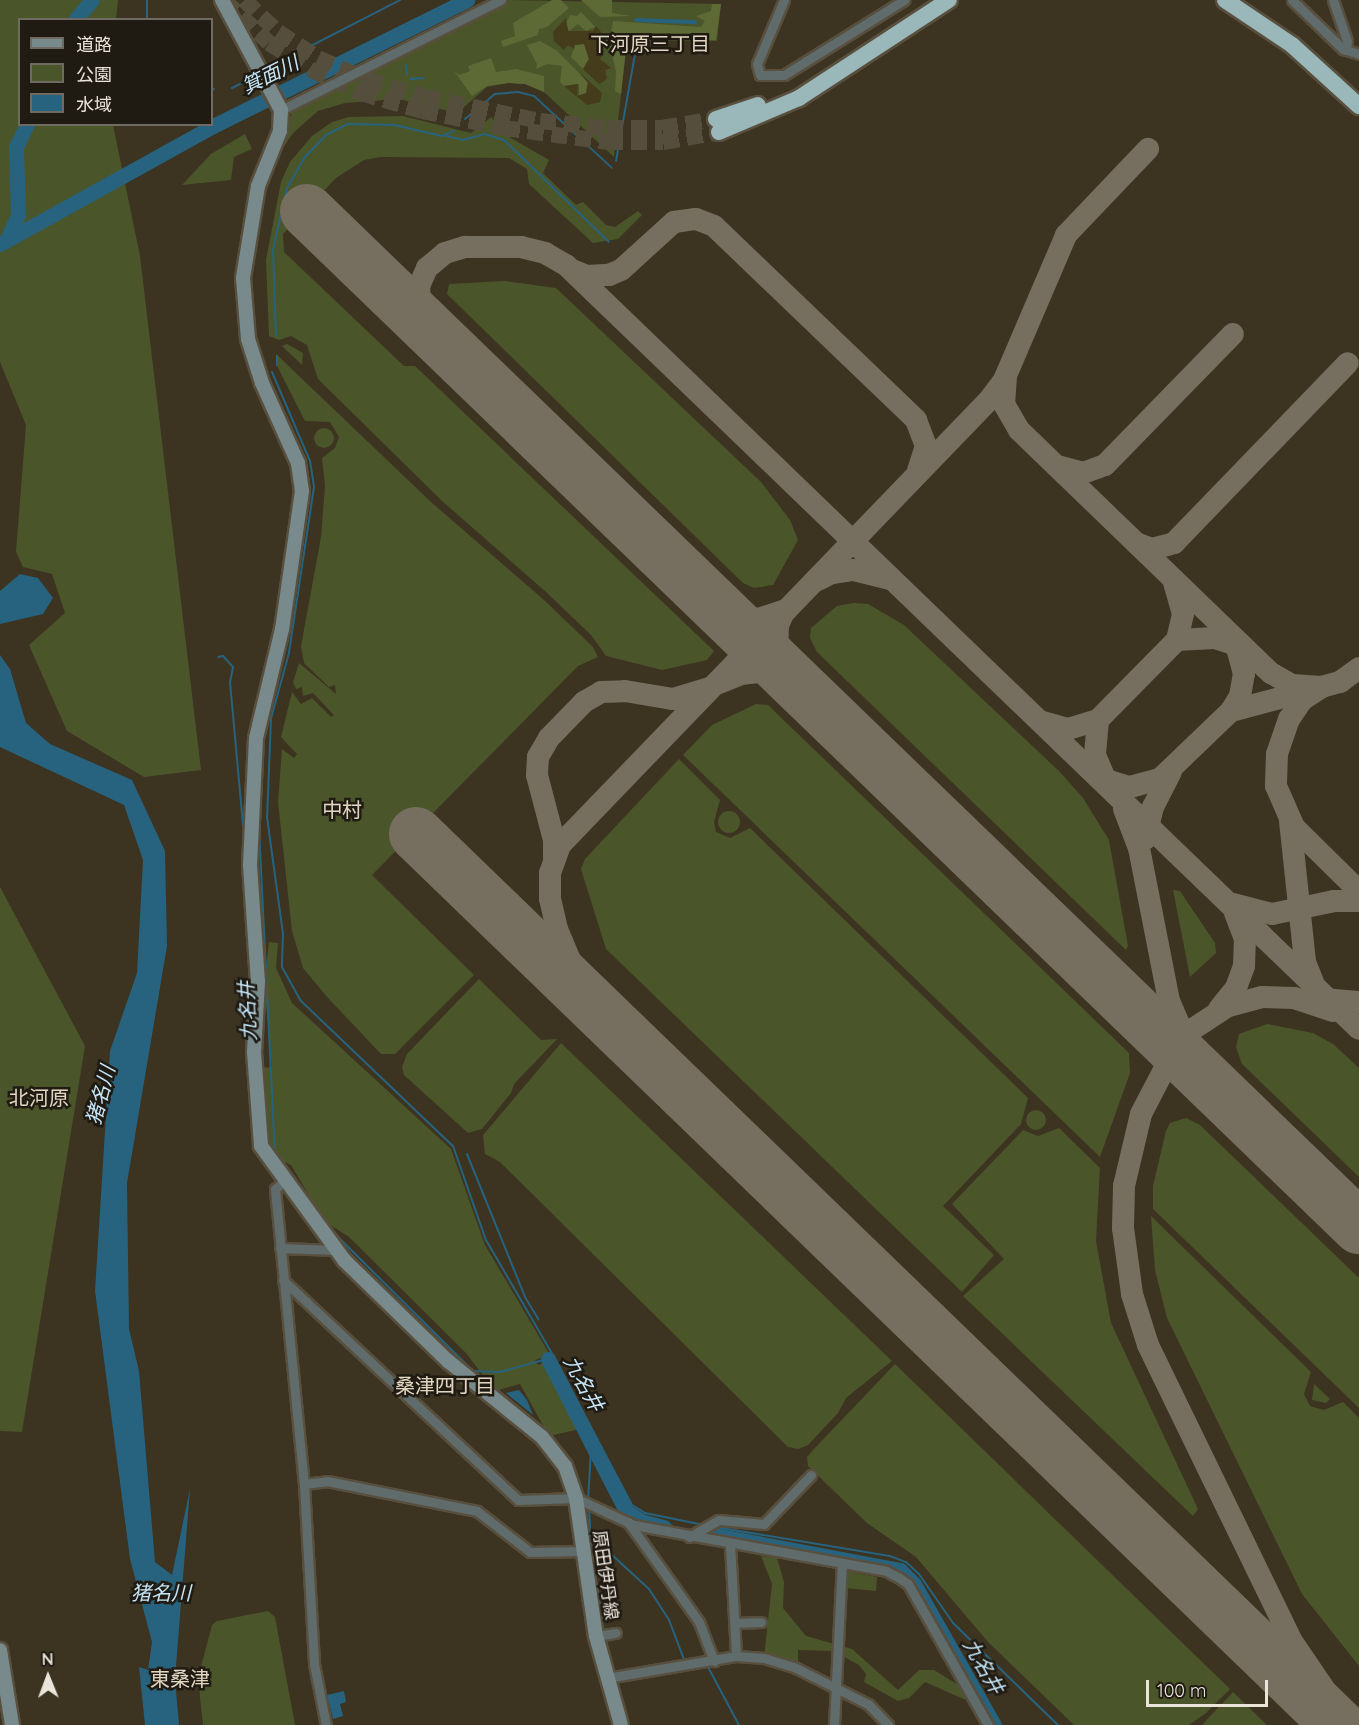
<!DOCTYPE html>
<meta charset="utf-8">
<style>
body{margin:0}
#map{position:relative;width:1359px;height:1725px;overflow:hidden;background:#3c3321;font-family:Quicksand,"Noto Sans JP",sans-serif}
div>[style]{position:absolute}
.green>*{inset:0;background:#4b552a}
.round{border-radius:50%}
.forest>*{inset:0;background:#5d6a36}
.sand>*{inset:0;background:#443c1b}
.water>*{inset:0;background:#27637e;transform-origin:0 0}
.stream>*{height:2px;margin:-1px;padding:0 1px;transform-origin:1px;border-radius:1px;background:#27637e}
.river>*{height:15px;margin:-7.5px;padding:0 7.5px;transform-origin:7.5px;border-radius:7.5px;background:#27637e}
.taxiway>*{height:22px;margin:-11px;padding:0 11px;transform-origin:11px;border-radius:11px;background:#766e5f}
.runway>*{height:54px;margin:-27px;padding:0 27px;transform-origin:27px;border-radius:27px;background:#766e5f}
.highway-tunnel>*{height:16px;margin-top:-8px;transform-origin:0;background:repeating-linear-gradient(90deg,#564e3d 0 16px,transparent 0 24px)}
.roads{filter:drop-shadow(2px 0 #584f3e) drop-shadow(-2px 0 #584f3e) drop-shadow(0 2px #584f3e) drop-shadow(0 -2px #584f3e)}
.street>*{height:9px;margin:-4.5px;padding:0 4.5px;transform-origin:4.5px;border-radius:4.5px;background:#606c6c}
.secondary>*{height:14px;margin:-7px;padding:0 7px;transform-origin:7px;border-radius:7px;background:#788a8b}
.highway>*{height:16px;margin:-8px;padding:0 8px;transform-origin:8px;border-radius:8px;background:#9ab7b9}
span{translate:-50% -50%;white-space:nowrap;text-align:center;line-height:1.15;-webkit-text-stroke:5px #1f1b13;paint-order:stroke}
.street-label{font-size:18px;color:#eae4d9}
.neighbourhood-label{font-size:20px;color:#e2d6c1}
.water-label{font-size:20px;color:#c5e5f7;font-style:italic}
.legend{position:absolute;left:18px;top:18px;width:195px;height:108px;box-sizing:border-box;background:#1f1b13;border:2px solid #706b62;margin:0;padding:8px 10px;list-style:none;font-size:18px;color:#eae4d9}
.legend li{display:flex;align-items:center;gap:12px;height:30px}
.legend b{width:30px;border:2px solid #706b62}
.north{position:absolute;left:18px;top:1647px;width:60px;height:60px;-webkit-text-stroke:4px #1f1b13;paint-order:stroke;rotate:359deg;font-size:16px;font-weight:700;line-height:24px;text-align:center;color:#eae4d9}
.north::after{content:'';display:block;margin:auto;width:21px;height:27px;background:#eae4d9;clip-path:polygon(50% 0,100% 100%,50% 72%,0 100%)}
.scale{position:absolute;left:1146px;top:1680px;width:122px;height:27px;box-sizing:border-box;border:3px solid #eae4d9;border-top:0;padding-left:8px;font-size:18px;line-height:21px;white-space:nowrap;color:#eae4d9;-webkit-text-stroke:4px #1f1b13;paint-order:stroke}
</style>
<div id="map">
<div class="green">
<div style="clip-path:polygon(0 0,118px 0,116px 19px,20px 20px,20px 124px,113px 125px,140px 256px,201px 770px,144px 777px,67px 731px,29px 645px,65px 613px,52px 574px,23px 567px,16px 552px,26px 425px,0 362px)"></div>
<div style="clip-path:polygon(509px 0,721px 4px,717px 41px,627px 41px,614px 157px,544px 92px,525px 84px,508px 83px,487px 87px,457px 113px,399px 99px,345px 103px,318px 111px,293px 133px,273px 163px,292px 112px)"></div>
<div style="clip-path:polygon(403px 116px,471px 133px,491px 117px,511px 138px,549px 160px,543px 173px,576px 205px,583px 202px,606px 225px,615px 227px,638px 211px,642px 215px,618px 239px,593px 243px,529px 184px,527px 169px,509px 158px,380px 157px,364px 160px,336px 178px,283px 234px,284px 252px,404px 366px,415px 366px,714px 651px,707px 660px,662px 670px,606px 656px,591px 635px,546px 592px,442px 501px,318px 379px,307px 345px,291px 336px,279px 340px,269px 336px,266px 260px,281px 182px,290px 162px,312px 136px,332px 122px,349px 117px)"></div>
<div style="clip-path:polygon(245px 134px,252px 149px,234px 157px,231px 180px,182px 185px,211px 154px)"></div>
<div style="clip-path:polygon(504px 281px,556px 288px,761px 482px,790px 520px,798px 540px,773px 585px,754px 588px,743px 583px,447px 294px,449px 284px)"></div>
<div style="clip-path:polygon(287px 344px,303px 353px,302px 365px,282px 346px)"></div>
<div style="clip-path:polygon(276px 354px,431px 502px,544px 600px,593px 647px,598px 657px,578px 666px,372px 875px,474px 975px,395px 1054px,381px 1054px,328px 998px,303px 968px,292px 931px,278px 802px,282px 749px,294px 758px,297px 754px,281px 737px,292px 692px,301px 704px,312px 698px,331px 717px,334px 715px,313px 693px,303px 696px,302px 687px,296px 689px,293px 682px,299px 663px,336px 694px,335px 685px,329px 687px,304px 663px,301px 646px,321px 537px,325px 486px,322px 458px,335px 448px,339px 437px,330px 422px,305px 421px,276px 364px)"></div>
<div class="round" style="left:314px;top:428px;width:20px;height:20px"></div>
<div style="clip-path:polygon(854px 603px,868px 604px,904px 625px,1060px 772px,1083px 798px,1109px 840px,1128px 946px,1126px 950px,817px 652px,810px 638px,811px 628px,837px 606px)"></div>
<div style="clip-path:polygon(756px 704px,768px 705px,1129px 1053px,1130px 1073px,1100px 1157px,683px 755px,712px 725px)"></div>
<div style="clip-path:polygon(679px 759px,720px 800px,714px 822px,716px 832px,730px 838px,750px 828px,1028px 1098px,1021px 1124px,943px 1206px,994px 1255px,962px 1292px,606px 949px,581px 869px,585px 859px)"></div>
<div class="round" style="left:718px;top:811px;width:22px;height:22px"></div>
<div style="clip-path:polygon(0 887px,85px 1046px,22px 1432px,0 1431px)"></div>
<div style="clip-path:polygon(1173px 890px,1180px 891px,1215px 943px,1216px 953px,1190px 977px)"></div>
<div style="clip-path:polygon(269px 942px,278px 943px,276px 968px,292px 1003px,451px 1149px,485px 1245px,550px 1355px,535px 1360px,538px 1365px,546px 1362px,580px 1429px,549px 1436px,520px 1384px,495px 1391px,466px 1353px,349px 1237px,324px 1221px,291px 1165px,279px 1159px,271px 1149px,260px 1068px,272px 1067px,264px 983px)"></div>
<div style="clip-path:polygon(479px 979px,541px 1040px,557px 1039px,514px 1084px,511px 1093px,482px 1129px,468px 1133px,404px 1075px,402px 1067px,407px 1054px)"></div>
<div style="clip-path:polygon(1267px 1024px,1313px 1033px,1333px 1044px,1359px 1068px,1359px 1177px,1242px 1064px,1236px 1047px,1239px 1034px)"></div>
<div style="clip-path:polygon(561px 1043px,892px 1361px,846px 1398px,838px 1413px,808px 1445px,798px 1449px,788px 1447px,500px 1162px,485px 1154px,483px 1135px)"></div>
<div class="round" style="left:1026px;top:1110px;width:20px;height:20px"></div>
<div style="clip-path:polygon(1186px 1118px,1200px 1125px,1359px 1278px,1359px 1408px,1153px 1209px,1153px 1186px,1166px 1131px,1170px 1123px)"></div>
<div style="clip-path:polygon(1059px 1128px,1100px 1168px,1096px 1241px,1111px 1323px,1198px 1509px,1193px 1516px,963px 1296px,1004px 1259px,952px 1204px,1023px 1130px,1038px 1136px)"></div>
<div style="clip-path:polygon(1151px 1216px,1311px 1372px,1304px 1394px,1310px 1406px,1324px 1410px,1343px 1402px,1359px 1418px,1359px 1666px,1302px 1594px,1167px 1318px,1155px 1270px)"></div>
<div style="clip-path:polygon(895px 1364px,1230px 1689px,1206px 1713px,1189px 1725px,1074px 1725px,988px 1642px,916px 1557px,867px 1523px,808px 1466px,807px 1457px,813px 1450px)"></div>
<div style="clip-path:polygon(1314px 1384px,1330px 1399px,1326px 1403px,1312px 1400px)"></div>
<div style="clip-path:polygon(761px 1556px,777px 1558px,784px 1582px,783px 1608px,806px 1636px,852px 1649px,898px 1690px,919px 1670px,934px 1670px,960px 1686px,968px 1701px,925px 1682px,909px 1698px,898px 1701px,864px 1682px,866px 1674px,859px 1665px,833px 1651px,798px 1650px,798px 1667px,764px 1657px,772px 1584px)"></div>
<div style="clip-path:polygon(846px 1571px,877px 1577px,876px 1591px,844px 1588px)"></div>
<div style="clip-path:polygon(268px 1611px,275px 1617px,295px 1725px,203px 1725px,198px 1678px,212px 1625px,217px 1621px)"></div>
<div style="clip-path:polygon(1233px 1692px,1267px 1725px,1202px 1725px)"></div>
</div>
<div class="forest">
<div style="clip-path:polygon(552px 0,561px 0,569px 8px,547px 27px,539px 29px,538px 35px,503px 47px,501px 41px,515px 36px,513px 23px)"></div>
<div style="clip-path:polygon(581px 0,612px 0,612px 13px,631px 16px,600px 17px)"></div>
<div style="clip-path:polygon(712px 4px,721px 4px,716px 40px,627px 40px,621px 94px,615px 91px,616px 71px,609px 43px,613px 21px,701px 27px,705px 21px,696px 16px,711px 11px)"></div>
<div style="clip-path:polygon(581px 12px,595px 27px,586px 31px,578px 24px,569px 31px,566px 23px,570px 15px,577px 16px)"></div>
<div style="clip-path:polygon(540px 41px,556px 50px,588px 82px,586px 93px,579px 96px,579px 84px,564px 86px,560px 82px,562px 66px,547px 64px,536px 69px,537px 64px,527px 45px)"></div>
<div style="clip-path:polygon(584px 44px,589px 59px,583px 69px,571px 57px,575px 45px)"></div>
<div style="clip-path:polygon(491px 58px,496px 72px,516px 69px,544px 76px,544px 92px,525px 84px,508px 83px,487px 86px,472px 96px,454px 71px,459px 75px,470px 71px,468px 66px)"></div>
</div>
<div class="sand">
<div style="clip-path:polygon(566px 18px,568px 31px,593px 31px,596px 26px,601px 32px,604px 52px,600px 59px,611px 68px,605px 70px,607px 78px,603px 82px,599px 84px,583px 69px,589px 59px,584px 44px,575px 45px,574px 49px,568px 45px,564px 50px,554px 41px,553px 32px)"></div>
<div style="clip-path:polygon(579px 72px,602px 93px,600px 102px,587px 105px,564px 86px,578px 84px,577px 96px,586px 93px,588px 83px)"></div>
</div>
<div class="water">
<div style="left:635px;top:18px;width:62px;height:4px;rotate:2deg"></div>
<div style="clip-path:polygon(20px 574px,38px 578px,53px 598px,43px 614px,0 624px,0 591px)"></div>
<div style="clip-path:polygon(0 655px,10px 669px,26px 723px,50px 744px,132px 780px,165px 851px,167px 946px,127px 1183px,129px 1329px,139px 1371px,155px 1562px,172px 1575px,190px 1489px,175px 1679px,179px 1725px,145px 1725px,139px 1667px,148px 1670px,152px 1642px,130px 1559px,95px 1291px,110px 1051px,137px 973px,143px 860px,124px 805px,0 747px)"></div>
<div style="clip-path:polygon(519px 1390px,527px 1400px,533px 1415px,506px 1393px)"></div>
<div style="clip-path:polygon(344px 1691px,346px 1702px,340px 1704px,343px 1716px,333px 1719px,327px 1695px)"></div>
</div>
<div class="stream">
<div style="left:147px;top:20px;width:20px;rotate:-90deg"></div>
<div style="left:406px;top:65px;width:10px;rotate:84deg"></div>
<div style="left:266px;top:69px;width:151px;rotate:-27.2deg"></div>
<div style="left:410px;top:79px;width:14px;rotate:-4deg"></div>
<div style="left:232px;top:88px;width:29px;rotate:-27deg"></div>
<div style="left:212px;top:90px;width:2px;rotate:-27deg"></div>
<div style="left:465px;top:119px;width:39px;rotate:-40deg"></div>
<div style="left:495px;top:94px;width:23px;rotate:-5deg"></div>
<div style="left:518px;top:92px;width:16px;rotate:14deg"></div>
<div style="left:534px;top:96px;width:106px;rotate:42.7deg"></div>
<div style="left:447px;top:136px;width:16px;rotate:14deg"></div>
<div style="left:463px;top:140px;width:23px;rotate:-15deg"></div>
<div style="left:485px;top:134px;width:20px;rotate:18deg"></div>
<div style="left:504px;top:140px;width:146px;rotate:44.2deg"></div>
<div style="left:616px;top:161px;width:109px;rotate:-79.9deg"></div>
<div style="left:635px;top:54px;width:8px;rotate:-173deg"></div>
<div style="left:276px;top:336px;width:86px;rotate:-92deg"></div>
<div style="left:273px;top:250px;width:64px;rotate:-77.3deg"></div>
<div style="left:287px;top:188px;width:34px;rotate:-60deg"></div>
<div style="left:304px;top:158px;width:32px;rotate:-46deg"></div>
<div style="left:326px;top:135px;width:25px;rotate:-27deg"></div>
<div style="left:348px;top:124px;width:47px;rotate:1.2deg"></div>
<div style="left:395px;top:125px;width:48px;rotate:13.2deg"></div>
<div style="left:442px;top:136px;width:13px;rotate:-23deg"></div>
<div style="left:277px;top:356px;width:9px;rotate:90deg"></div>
<div style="left:272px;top:372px;width:97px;rotate:66.9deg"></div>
<div style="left:310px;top:461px;width:26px;rotate:81deg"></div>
<div style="left:314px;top:487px;width:168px;rotate:98.6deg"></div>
<div style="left:289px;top:653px;width:68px;rotate:105.3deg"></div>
<div style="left:271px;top:719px;width:98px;rotate:92.3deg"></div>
<div style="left:267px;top:817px;width:118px;rotate:82.2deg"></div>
<div style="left:283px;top:934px;width:33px;rotate:92deg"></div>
<div style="left:282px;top:967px;width:38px;rotate:61deg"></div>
<div style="left:300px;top:1000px;width:211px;rotate:43.7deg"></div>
<div style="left:453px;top:1146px;width:100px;rotate:70.7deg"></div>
<div style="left:486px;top:1240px;width:135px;rotate:59.8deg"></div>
<div style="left:554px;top:1357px;width:56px;rotate:164.5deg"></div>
<div style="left:500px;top:1372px;width:27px;rotate:-178deg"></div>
<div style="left:473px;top:1371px;width:200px;rotate:-135.2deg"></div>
<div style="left:218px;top:657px;width:5px;rotate:-11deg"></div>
<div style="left:223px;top:656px;width:15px;rotate:48deg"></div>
<div style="left:233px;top:667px;width:15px;rotate:101deg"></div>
<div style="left:230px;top:682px;width:144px;rotate:84.8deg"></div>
<div style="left:259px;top:828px;width:326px;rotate:87.2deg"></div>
<div style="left:467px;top:1154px;width:154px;rotate:67.9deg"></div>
<div style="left:525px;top:1297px;width:26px;rotate:59deg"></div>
<div style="left:554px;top:1357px;width:167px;rotate:62.2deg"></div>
<div style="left:632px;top:1505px;width:15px;rotate:32deg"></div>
<div style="left:645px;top:1513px;width:60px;rotate:11.5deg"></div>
<div style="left:574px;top:1412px;width:42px;rotate:65.9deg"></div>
<div style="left:591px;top:1450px;width:51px;rotate:93.4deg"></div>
<div style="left:589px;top:1506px;width:41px;rotate:87.2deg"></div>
<div style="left:591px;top:1547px;width:21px;rotate:19deg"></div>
<div style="left:611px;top:1554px;width:52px;rotate:42.6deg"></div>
<div style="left:649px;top:1589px;width:37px;rotate:57deg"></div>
<div style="left:669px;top:1620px;width:45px;rotate:69.1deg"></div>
<div style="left:715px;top:1527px;width:177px;rotate:9.4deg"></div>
<div style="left:890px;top:1556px;width:17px;rotate:21deg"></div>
<div style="left:906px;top:1562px;width:18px;rotate:43deg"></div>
<div style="left:919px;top:1574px;width:60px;rotate:55.2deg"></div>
<div style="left:953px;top:1623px;width:146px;rotate:44.2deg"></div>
<div style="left:687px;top:1667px;width:21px"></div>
<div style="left:708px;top:1667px;width:66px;rotate:61.9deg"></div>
<div style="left:0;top:1697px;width:28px;rotate:82deg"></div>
</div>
<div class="river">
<div style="left:75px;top:20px;width:26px;rotate:-50deg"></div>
<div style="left:7px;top:239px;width:26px;rotate:-65deg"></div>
<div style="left:18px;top:215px;width:68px;rotate:-91.7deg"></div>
<div style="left:16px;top:147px;width:25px;rotate:-64deg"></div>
<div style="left:0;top:244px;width:244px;rotate:-29deg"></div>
<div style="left:213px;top:126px;width:284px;rotate:-26.4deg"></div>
<div style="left:548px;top:1359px;width:171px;rotate:62.8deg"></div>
<div style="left:626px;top:1511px;width:18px;rotate:34deg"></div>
<div style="left:641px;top:1521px;width:24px;rotate:15deg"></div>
<div style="left:699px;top:1532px;width:205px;rotate:10.7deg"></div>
<div style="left:900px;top:1570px;width:20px;rotate:45deg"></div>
<div style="left:914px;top:1584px;width:162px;rotate:60.4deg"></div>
</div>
<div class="taxiway">
<div style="left:572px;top:270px;width:16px;rotate:22deg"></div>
<div style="left:587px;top:276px;width:22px;rotate:-3deg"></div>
<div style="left:609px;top:275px;width:13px;rotate:-23deg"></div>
<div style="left:621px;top:270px;width:72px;rotate:-42.2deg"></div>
<div style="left:674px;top:222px;width:22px;rotate:-8deg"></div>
<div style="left:696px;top:219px;width:19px;rotate:21deg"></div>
<div style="left:714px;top:226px;width:280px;rotate:43.8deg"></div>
<div style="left:916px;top:420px;width:28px;rotate:69deg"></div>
<div style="left:926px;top:446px;width:26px;rotate:108deg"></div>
<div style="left:433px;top:333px;width:26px;rotate:-119deg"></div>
<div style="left:420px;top:310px;width:24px;rotate:-92deg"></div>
<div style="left:419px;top:286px;width:20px;rotate:-66deg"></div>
<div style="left:427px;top:268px;width:23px;rotate:-40deg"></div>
<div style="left:445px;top:253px;width:21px;rotate:-17deg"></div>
<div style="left:465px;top:247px;width:56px"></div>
<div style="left:521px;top:247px;width:25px;rotate:14deg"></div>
<div style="left:545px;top:253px;width:24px;rotate:30deg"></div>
<div style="left:566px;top:265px;width:1101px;rotate:43.93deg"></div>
<div style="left:1006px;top:376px;width:28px;rotate:94deg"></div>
<div style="left:1004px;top:404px;width:30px;rotate:60deg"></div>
<div style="left:1019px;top:430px;width:350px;rotate:44deg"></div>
<div style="left:1271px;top:673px;width:24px;rotate:30deg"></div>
<div style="left:1292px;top:685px;width:30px;rotate:4deg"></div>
<div style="left:1057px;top:466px;width:27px;rotate:15deg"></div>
<div style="left:1083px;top:473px;width:23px;rotate:-20deg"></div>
<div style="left:1105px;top:465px;width:183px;rotate:-45.7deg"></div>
<div style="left:1136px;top:543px;width:17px;rotate:21deg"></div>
<div style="left:1152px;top:549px;width:23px;rotate:-15deg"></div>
<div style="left:1174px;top:543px;width:250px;rotate:-46deg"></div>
<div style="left:818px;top:580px;width:16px;rotate:-27deg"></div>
<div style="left:832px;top:573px;width:22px;rotate:-8deg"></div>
<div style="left:854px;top:570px;width:36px;rotate:14deg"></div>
<div style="left:719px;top:608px;width:17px;rotate:33deg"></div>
<div style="left:733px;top:617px;width:19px;rotate:12deg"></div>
<div style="left:752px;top:621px;width:33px;rotate:-18deg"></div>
<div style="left:783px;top:614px;width:12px;rotate:114deg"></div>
<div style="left:778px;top:625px;width:23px;rotate:92deg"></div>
<div style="left:777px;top:648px;width:32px;rotate:66deg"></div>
<div style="left:1177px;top:640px;width:38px;rotate:-3deg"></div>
<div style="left:1215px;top:638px;width:26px;rotate:18deg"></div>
<div style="left:719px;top:683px;width:24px;rotate:-22deg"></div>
<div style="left:741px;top:674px;width:20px;rotate:-6deg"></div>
<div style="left:761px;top:672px;width:19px;rotate:12deg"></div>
<div style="left:780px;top:676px;width:25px;rotate:29deg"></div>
<div style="left:1322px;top:687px;width:24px;rotate:147deg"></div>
<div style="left:1302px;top:700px;width:23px;rotate:124deg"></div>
<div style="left:1289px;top:719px;width:37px;rotate:109deg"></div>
<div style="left:1277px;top:754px;width:32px;rotate:92deg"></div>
<div style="left:1276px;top:786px;width:45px;rotate:66.3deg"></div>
<div style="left:1294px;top:827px;width:91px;rotate:44.6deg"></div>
<div style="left:1231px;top:711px;width:113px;rotate:-14.9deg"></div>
<div style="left:1340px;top:682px;width:24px;rotate:-36deg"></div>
<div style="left:1098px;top:720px;width:35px;rotate:95deg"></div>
<div style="left:1095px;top:755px;width:26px;rotate:67deg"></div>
<div style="left:1043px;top:722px;width:26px;rotate:16deg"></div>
<div style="left:1068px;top:729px;width:31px;rotate:-17deg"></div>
<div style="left:1098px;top:720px;width:112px;rotate:-45.4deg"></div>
<div style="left:1177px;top:640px;width:27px;rotate:-77deg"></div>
<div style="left:1183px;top:614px;width:32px;rotate:-106deg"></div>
<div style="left:1103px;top:779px;width:28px;rotate:17deg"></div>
<div style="left:1130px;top:787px;width:31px;rotate:-15deg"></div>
<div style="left:1160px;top:779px;width:98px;rotate:-43.8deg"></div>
<div style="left:1231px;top:711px;width:17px;rotate:-59deg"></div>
<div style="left:1240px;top:696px;width:22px;rotate:-80deg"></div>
<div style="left:1244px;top:674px;width:35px;rotate:-105deg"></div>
<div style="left:1124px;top:809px;width:42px;rotate:69deg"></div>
<div style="left:1139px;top:848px;width:156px;rotate:78.9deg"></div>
<div style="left:1169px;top:1001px;width:68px;rotate:66.5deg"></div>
<div style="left:1196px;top:1063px;width:42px;rotate:49.8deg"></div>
<div style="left:1290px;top:821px;width:142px;rotate:83.9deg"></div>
<div style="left:1305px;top:962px;width:22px;rotate:68deg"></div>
<div style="left:1145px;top:839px;width:33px;rotate:-76deg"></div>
<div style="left:1153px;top:807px;width:39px;rotate:-63deg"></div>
<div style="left:554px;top:857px;width:17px;rotate:-90deg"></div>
<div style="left:554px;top:840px;width:67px;rotate:-104.7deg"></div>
<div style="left:537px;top:775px;width:18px;rotate:-87deg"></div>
<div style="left:538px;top:757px;width:22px;rotate:-60deg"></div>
<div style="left:549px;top:738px;width:50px;rotate:-45.8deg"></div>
<div style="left:584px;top:702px;width:20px;rotate:-30deg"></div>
<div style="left:601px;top:692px;width:24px;rotate:-2deg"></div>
<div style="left:625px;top:691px;width:49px;rotate:9.5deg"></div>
<div style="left:673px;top:699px;width:37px;rotate:-17deg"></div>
<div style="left:1233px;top:904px;width:40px;rotate:14.4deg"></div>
<div style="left:1272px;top:914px;width:63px;rotate:-11.8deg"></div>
<div style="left:1334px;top:901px;width:25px"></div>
<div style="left:1323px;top:999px;width:36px;rotate:5deg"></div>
<div style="left:1219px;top:1009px;width:27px;rotate:-51deg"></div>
<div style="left:1236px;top:988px;width:23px;rotate:-70deg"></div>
<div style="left:1244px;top:966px;width:27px;rotate:-88deg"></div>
<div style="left:1245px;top:939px;width:28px;rotate:-111deg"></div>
<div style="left:1333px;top:1011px;width:41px;rotate:-161.6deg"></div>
<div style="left:1294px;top:998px;width:32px;rotate:-178deg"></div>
<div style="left:1262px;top:997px;width:35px;rotate:165deg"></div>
<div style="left:1228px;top:1006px;width:42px;rotate:146.7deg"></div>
<div style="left:1193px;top:1029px;width:44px;rotate:126.6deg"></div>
<div style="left:1167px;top:1064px;width:56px;rotate:117.5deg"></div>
<div style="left:1141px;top:1114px;width:74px;rotate:103.3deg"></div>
<div style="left:1124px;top:1186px;width:42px;rotate:91.4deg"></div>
<div style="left:1123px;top:1228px;width:67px;rotate:82.2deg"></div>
<div style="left:1132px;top:1294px;width:53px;rotate:72.6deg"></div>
<div style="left:1148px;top:1345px;width:328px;rotate:64.1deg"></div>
<div style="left:1291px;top:1640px;width:103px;rotate:55.7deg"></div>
<div style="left:612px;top:1023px;width:56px;rotate:-127.7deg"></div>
<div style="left:578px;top:979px;width:54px;rotate:-112.8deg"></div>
<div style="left:557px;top:929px;width:31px;rotate:-103deg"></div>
<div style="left:550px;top:899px;width:26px;rotate:-90deg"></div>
<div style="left:550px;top:873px;width:30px;rotate:-70deg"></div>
<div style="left:560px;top:845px;width:618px;rotate:-46.05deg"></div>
<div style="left:989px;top:400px;width:25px;rotate:-53deg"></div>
<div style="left:1004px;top:380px;width:158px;rotate:-66.8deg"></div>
<div style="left:1066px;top:235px;width:119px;rotate:-46.4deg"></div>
<div style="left:1246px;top:1636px;width:92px;rotate:38.9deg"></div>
</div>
<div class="runway">
<div style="left:307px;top:211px;width:1463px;rotate:44deg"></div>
<div style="left:416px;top:834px;width:1282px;rotate:44.02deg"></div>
</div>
<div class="highway-tunnel">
<div style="left:224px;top:0;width:62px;rotate:43.7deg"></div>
<div style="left:269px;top:43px;width:50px;rotate:32.7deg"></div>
<div style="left:311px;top:70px;width:55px;rotate:24.7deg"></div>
<div style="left:361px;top:93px;width:64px;rotate:16.4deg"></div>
<div style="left:422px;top:111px;width:84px;rotate:11.7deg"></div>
<div style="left:504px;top:128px;width:104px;rotate:7.7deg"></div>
<div style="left:607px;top:142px;width:56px"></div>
<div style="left:663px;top:142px;width:57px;rotate:-10.1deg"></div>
<div style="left:244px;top:0;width:47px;rotate:43.3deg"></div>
<div style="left:278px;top:32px;width:48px;rotate:33deg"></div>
<div style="left:318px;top:58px;width:54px;rotate:24.2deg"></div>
<div style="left:367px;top:80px;width:60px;rotate:16.3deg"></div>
<div style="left:425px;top:97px;width:117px;rotate:11.8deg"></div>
<div style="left:540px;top:121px;width:67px;rotate:6deg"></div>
<div style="left:607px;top:128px;width:55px"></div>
<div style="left:662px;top:128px;width:55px;rotate:-9.5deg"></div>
</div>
<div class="roads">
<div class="street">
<div style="left:784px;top:0;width:69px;rotate:112.9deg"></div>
<div style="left:757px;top:64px;width:11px;rotate:75deg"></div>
<div style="left:760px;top:75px;width:24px"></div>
<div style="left:784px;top:75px;width:142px;rotate:-32deg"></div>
<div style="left:1292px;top:0;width:71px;rotate:43.9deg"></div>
<div style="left:1343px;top:49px;width:17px;rotate:17deg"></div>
<div style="left:1333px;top:0;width:43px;rotate:71.1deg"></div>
<div style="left:1347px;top:41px;width:9px;rotate:96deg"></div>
<div style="left:281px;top:110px;width:246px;rotate:-26.6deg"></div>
<div style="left:284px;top:1181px;width:12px;rotate:138deg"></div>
<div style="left:275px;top:1189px;width:296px;rotate:84.4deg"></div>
<div style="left:304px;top:1484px;width:180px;rotate:86.8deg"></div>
<div style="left:314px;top:1664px;width:62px;rotate:78.9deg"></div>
<div style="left:280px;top:1248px;width:57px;rotate:2deg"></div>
<div style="left:283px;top:1280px;width:322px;rotate:43.1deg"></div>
<div style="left:518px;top:1500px;width:58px;rotate:-2deg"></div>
<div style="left:576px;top:1498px;width:64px;rotate:25deg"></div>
<div style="left:634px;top:1525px;width:256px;rotate:10.3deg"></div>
<div style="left:886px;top:1571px;width:13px;rotate:27deg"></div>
<div style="left:898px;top:1577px;width:12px;rotate:35deg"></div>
<div style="left:908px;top:1584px;width:162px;rotate:60.4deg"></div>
<div style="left:304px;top:1484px;width:23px;rotate:-7deg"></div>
<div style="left:327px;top:1481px;width:153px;rotate:11.3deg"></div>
<div style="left:477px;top:1511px;width:67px;rotate:37.7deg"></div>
<div style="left:530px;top:1552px;width:54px;rotate:-1.1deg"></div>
<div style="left:628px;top:1522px;width:123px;rotate:54.6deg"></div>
<div style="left:699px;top:1622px;width:42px;rotate:69deg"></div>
<div style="left:689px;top:1537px;width:34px;rotate:-30deg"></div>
<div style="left:719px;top:1520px;width:45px;rotate:5.1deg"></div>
<div style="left:764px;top:1524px;width:68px;rotate:-46.2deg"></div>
<div style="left:730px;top:1544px;width:112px;rotate:86.9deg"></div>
<div style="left:736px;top:1623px;width:25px;rotate:-2deg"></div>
<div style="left:596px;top:1636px;width:20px;rotate:-9deg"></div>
<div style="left:607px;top:1678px;width:131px;rotate:-9.7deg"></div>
<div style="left:736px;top:1656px;width:28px;rotate:4deg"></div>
<div style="left:764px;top:1658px;width:31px;rotate:17deg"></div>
<div style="left:794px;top:1667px;width:83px;rotate:26.6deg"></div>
<div style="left:868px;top:1704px;width:29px;rotate:46deg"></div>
<div style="left:834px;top:1725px;width:161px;rotate:-87.2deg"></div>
</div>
<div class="secondary">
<div style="left:222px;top:0;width:125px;rotate:61.8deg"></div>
<div style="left:281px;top:110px;width:21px;rotate:93deg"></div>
<div style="left:280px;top:131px;width:59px;rotate:111.8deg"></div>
<div style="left:258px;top:186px;width:93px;rotate:99.3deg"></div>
<div style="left:243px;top:278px;width:61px;rotate:85.3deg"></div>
<div style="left:248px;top:339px;width:46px;rotate:72.3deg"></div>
<div style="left:262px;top:383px;width:88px;rotate:65.8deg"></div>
<div style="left:298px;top:463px;width:28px;rotate:82deg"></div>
<div style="left:302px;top:491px;width:139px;rotate:98.2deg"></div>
<div style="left:282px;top:629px;width:112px;rotate:103.4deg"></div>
<div style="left:256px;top:738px;width:127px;rotate:92.7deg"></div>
<div style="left:250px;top:865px;width:116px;rotate:86.1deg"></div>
<div style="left:258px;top:981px;width:71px;rotate:93.2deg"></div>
<div style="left:254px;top:1052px;width:94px;rotate:85.7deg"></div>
<div style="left:261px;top:1146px;width:142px;rotate:53.9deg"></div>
<div style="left:345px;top:1261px;width:144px;rotate:44.2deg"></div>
<div style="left:448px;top:1361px;width:121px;rotate:39deg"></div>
<div style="left:542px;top:1437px;width:37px;rotate:52deg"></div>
<div style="left:565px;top:1466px;width:34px;rotate:71deg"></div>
<div style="left:576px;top:1498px;width:139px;rotate:81.8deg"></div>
<div style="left:596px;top:1636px;width:92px;rotate:74.3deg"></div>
<div style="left:0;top:1650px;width:76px;rotate:80.9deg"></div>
</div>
<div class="highway">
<div style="left:1225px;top:0;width:81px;rotate:33.9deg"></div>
<div style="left:1292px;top:45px;width:91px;rotate:42.3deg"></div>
<div style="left:716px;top:119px;width:44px;rotate:-18.4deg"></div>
<div style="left:719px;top:132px;width:87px;rotate:-23deg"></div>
<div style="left:799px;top:98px;width:179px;rotate:-33.2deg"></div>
</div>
</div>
<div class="street-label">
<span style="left:605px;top:1575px;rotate:82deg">原田伊丹線</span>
</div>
<div class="neighbourhood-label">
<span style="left:650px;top:43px">下河原三丁目</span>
<span style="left:342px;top:809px">中村</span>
<span style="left:39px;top:1097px">北河原</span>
<span style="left:445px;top:1385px">桑津四丁目</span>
<span style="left:180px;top:1678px">東桑津</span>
</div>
<div class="water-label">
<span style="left:270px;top:74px;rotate:-26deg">箕面川</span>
<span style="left:247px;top:1011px;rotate:-93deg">九名井</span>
<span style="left:100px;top:1095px;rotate:-75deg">猪名川</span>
<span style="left:584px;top:1383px;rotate:61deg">九名井</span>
<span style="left:161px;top:1592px">猪名川</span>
<span style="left:984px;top:1666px;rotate:60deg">九名井</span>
</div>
<ul class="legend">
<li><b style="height:8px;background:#788a8b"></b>道路</li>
<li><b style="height:16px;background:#4b552a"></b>公園</li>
<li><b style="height:16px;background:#27637e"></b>水域</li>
</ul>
<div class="north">N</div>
<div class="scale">100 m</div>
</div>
